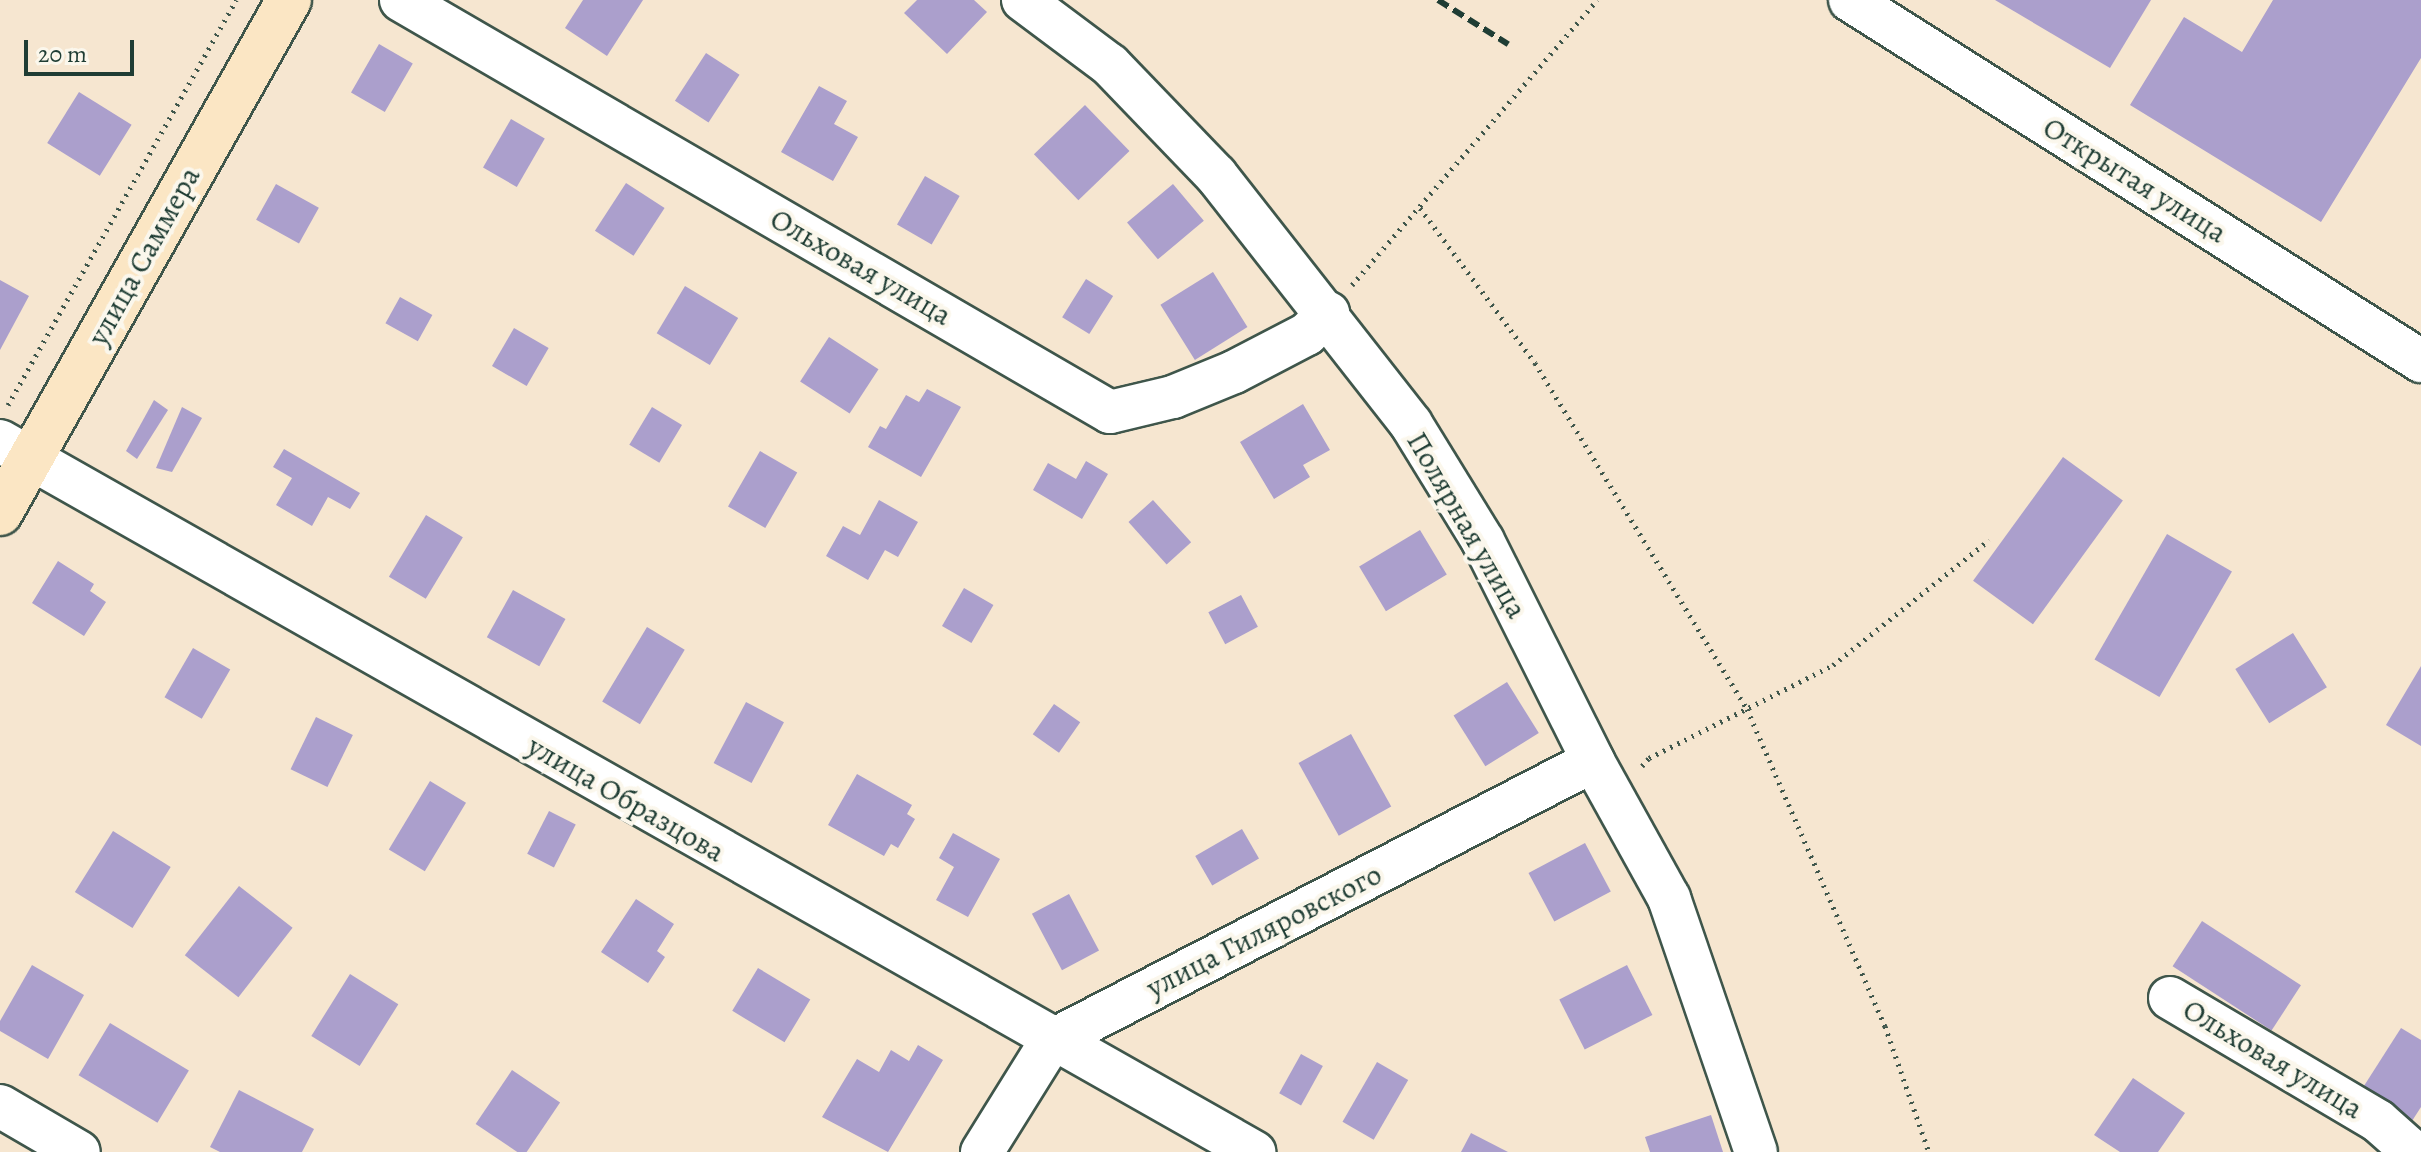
<!DOCTYPE html>
<meta charset="utf-8">
<style>
body{margin:0}
#map{position:relative;width:2421px;height:1152px;overflow:hidden;background:#f6e6d0;font-family:Alegreya,serif}
div>[style]{position:absolute}
.building>*{inset:0;background:#ab9fcc;transform-origin:0 0}
.path>*{height:5px;margin-top:-2.5px;transform-origin:0;background:repeating-linear-gradient(90deg,#3f564b 0 2px,transparent 0 8px)}
.roads{filter:drop-shadow(2px 0 #3f564b) drop-shadow(-2px 0 #3f564b) drop-shadow(0 2px #3f564b) drop-shadow(0 -2px #3f564b)}
.street>*{height:42px;margin:-21px;padding:0 21px;transform-origin:21px;border-radius:21px;background:#fff}
.secondary>*{height:44px;margin:-22px;padding:0 22px;transform-origin:22px;border-radius:22px;background:#fbe6c4}
.rail>*{height:6px;margin-top:-3px;transform-origin:0;background:repeating-linear-gradient(90deg,#1f3d34 0 12px,transparent 0 18px)}
span{translate:-50% -50%;white-space:nowrap;text-align:center;line-height:1.15;-webkit-text-stroke:8px #fbf7ec;paint-order:stroke}
.street-label{font-size:30px;color:#1f3d34}
.scale{position:absolute;left:24px;top:40px;width:110px;height:36px;box-sizing:border-box;border:4px solid #1f3d34;border-top:0;padding-left:10px;font-size:24px;line-height:28px;white-space:nowrap;color:#1f3d34;-webkit-text-stroke:6px #fbf7ec;paint-order:stroke}
</style>
<div id="map">
<div class="building">
<div style="clip-path:polygon(583px 0,643px 0,607px 56px,565px 28px)"></div>
<div style="clip-path:polygon(917px 0,974px 0,987px 12px,947px 54px,904px 13px)"></div>
<div style="clip-path:polygon(1995px 0,2151px 0,2110px 68px)"></div>
<div style="clip-path:polygon(2273px 0,2421px 0,2421px 58px,2321px 222px,2130px 105px,2184px 17px,2242px 52px)"></div>
<div style="left:379px;top:44px;width:39px;height:56px;rotate:30deg"></div>
<div style="left:706px;top:53px;width:40px;height:57px;rotate:33deg"></div>
<div style="clip-path:polygon(819px 86px,847px 101px,834px 124px,858px 137px,833px 181px,781px 152px)"></div>
<div style="left:79px;top:92px;width:62px;height:60px;rotate:32deg"></div>
<div style="left:1085px;top:105px;width:64px;height:71px;rotate:46deg"></div>
<div style="left:511px;top:119px;width:39px;height:56px;rotate:30deg"></div>
<div style="left:925px;top:176px;width:40px;height:56px;rotate:30deg"></div>
<div style="left:626px;top:183px;width:46px;height:57px;rotate:33deg"></div>
<div style="left:276px;top:184px;width:49px;height:41px;rotate:29deg"></div>
<div style="left:1173px;top:184px;width:48px;height:60px;rotate:50deg"></div>
<div style="left:1213px;top:272px;width:65px;height:62px;rotate:58deg"></div>
<div style="left:1086px;top:279px;width:32px;height:45px;rotate:32deg"></div>
<div style="clip-path:polygon(0 280px,29px 296px,0 350px)"></div>
<div style="left:685px;top:286px;width:62px;height:55px;rotate:31deg"></div>
<div style="left:400px;top:297px;width:37px;height:30px;rotate:29deg"></div>
<div style="left:514px;top:328px;width:40px;height:44px;rotate:30deg"></div>
<div style="left:829px;top:337px;width:59px;height:53px;rotate:33deg"></div>
<div style="clip-path:polygon(927px 389px,961px 407px,921px 477px,868px 447px,880px 426px,886px 429px,906px 395px,919px 402px)"></div>
<div style="clip-path:polygon(154px 400px,168px 410px,137px 459px,126px 451px)"></div>
<div style="clip-path:polygon(1303px 404px,1330px 450px,1303px 465px,1310px 477px,1274px 499px,1240px 442px)"></div>
<div style="clip-path:polygon(182px 407px,202px 418px,172px 472px,156px 468px)"></div>
<div style="left:652px;top:407px;width:35px;height:44px;rotate:31deg"></div>
<div style="clip-path:polygon(284px 449px,360px 493px,350px 509px,328px 497px,312px 526px,276px 505px,292px 478px,273px 467px)"></div>
<div style="left:760px;top:451px;width:43px;height:64px;rotate:30deg"></div>
<div style="left:2063px;top:457px;width:74px;height:153px;rotate:36deg"></div>
<div style="clip-path:polygon(1086px 461px,1108px 474px,1082px 519px,1033px 490px,1048px 463px,1076px 479px)"></div>
<div style="clip-path:polygon(879px 500px,918px 522px,898px 557px,885px 550px,868px 580px,826px 556px,843px 526px,860px 535px)"></div>
<div style="left:1153px;top:500px;width:57px;height:33px;rotate:48deg"></div>
<div style="left:426px;top:515px;width:43px;height:72px;rotate:31deg"></div>
<div style="left:1420px;top:530px;width:52px;height:71px;rotate:59deg"></div>
<div style="left:2167px;top:534px;width:75px;height:145px;rotate:30deg"></div>
<div style="clip-path:polygon(58px 561px,94px 584px,90px 591px,106px 602px,84px 636px,32px 603px)"></div>
<div style="left:964px;top:588px;width:34px;height:44px;rotate:30deg"></div>
<div style="left:513px;top:590px;width:60px;height:54px;rotate:29deg"></div>
<div style="left:1241px;top:595px;width:36px;height:37px;rotate:62deg"></div>
<div style="left:647px;top:627px;width:44px;height:87px;rotate:31deg"></div>
<div style="left:2293px;top:633px;width:64px;height:68px;rotate:58deg"></div>
<div style="left:193px;top:648px;width:43px;height:57px;rotate:30deg"></div>
<div style="clip-path:polygon(2421px 666px,2421px 746px,2386px 725px)"></div>
<div style="left:1507px;top:682px;width:60px;height:63px;rotate:58deg"></div>
<div style="left:746px;top:702px;width:43px;height:69px;rotate:28deg"></div>
<div style="left:1054px;top:704px;width:32px;height:37px;rotate:35deg"></div>
<div style="left:316px;top:717px;width:41px;height:58px;rotate:26deg"></div>
<div style="left:1351px;top:734px;width:83px;height:60px;rotate:61deg"></div>
<div style="clip-path:polygon(857px 774px,912px 805px,907px 814px,915px 819px,898px 848px,891px 844px,884px 856px,828px 825px)"></div>
<div style="left:430px;top:781px;width:42px;height:80px;rotate:31deg"></div>
<div style="left:549px;top:811px;width:30px;height:48px;rotate:27deg"></div>
<div style="left:1242px;top:829px;width:34px;height:54px;rotate:60deg"></div>
<div style="left:113px;top:831px;width:68px;height:72px;rotate:32deg"></div>
<div style="clip-path:polygon(953px 833px,1000px 859px,968px 917px,936px 900px,954px 867px,939px 858px)"></div>
<div style="left:1585px;top:843px;width:55px;height:64px;rotate:62deg"></div>
<div style="left:239px;top:886px;width:68px;height:88px;rotate:38deg"></div>
<div style="left:1069px;top:894px;width:64px;height:42px;rotate:62deg"></div>
<div style="clip-path:polygon(636px 899px,674px 924px,657px 951px,665px 957px,648px 983px,601px 952px)"></div>
<div style="left:2202px;top:921px;width:118px;height:54px;rotate:33deg"></div>
<div style="clip-path:polygon(32px 965px,84px 995px,48px 1059px,0 1031px,0 1021px)"></div>
<div style="left:1627px;top:965px;width:56px;height:76px;rotate:63deg"></div>
<div style="left:758px;top:968px;width:61px;height:50px;rotate:31deg"></div>
<div style="left:350px;top:974px;width:57px;height:73px;rotate:32deg"></div>
<div style="left:110px;top:1023px;width:92px;height:61px;rotate:31deg"></div>
<div style="clip-path:polygon(2401px 1028px,2421px 1040px,2421px 1107px,2412px 1121px,2362px 1089px)"></div>
<div style="clip-path:polygon(918px 1045px,943px 1060px,888px 1152px,822px 1117px,857px 1059px,879px 1072px,891px 1050px,909px 1061px)"></div>
<div style="left:1301px;top:1054px;width:25px;height:45px;rotate:29deg"></div>
<div style="left:1377px;top:1062px;width:36px;height:69px;rotate:30deg"></div>
<div style="left:512px;top:1070px;width:58px;height:65px;rotate:34deg"></div>
<div style="clip-path:polygon(2133px 1078px,2185px 1113px,2158px 1152px,2120px 1152px,2094px 1135px)"></div>
<div style="clip-path:polygon(239px 1090px,314px 1129px,302px 1152px,220px 1152px,210px 1147px)"></div>
<div style="clip-path:polygon(1711px 1115px,1723px 1152px,1650px 1152px,1645px 1137px)"></div>
<div style="clip-path:polygon(1471px 1133px,1508px 1152px,1461px 1152px)"></div>
</div>
<div class="path">
<div style="left:1420px;top:208px;width:193px;rotate:53.4deg"></div>
<div style="left:1535px;top:363px;width:406px;rotate:58.5deg"></div>
<div style="left:1747px;top:709px;width:346px;rotate:66.5deg"></div>
<div style="left:1885px;top:1026px;width:133px;rotate:70.8deg"></div>
<div style="left:1352px;top:285px;width:376px;rotate:-49.3deg"></div>
<div style="left:8px;top:405px;width:465px;rotate:-60.6deg"></div>
<div style="left:1642px;top:766px;width:11px;rotate:-49deg"></div>
<div style="left:1649px;top:758px;width:206px;rotate:-26.8deg"></div>
<div style="left:1833px;top:665px;width:200px;rotate:-38.7deg"></div>
</div>
<div class="roads">
<div class="street">
<div style="left:401px;top:0;width:820px;rotate:30.16deg"></div>
<div style="left:1110px;top:412px;width:65px;rotate:-13.4deg"></div>
<div style="left:1173px;top:397px;width:66px;rotate:-22.3deg"></div>
<div style="left:1234px;top:372px;width:82px;rotate:-27.5deg"></div>
<div style="left:1307px;top:334px;width:30px;rotate:-45deg"></div>
<div style="left:1023px;top:0;width:109px;rotate:36.8deg"></div>
<div style="left:1110px;top:65px;width:153px;rotate:46.1deg"></div>
<div style="left:1216px;top:175px;width:316px;rotate:51.9deg"></div>
<div style="left:1411px;top:424px;width:137px;rotate:58.4deg"></div>
<div style="left:1483px;top:541px;width:246px;rotate:63.4deg"></div>
<div style="left:1593px;top:761px;width:157px;rotate:61deg"></div>
<div style="left:1669px;top:898px;width:268px;rotate:71.1deg"></div>
<div style="left:1850px;top:0;width:676px;rotate:32.3deg"></div>
<div style="left:0;top:441px;width:1442px;rotate:29.55deg"></div>
<div style="left:2170px;top:998px;width:242px;rotate:30.6deg"></div>
<div style="left:2378px;top:1121px;width:47px;rotate:41.5deg"></div>
<div style="left:0;top:1106px;width:91px;rotate:30.2deg"></div>
<div style="left:982px;top:1152px;width:131px;rotate:-58.1deg"></div>
<div style="left:1051px;top:1041px;width:610px;rotate:-27.32deg"></div>
</div>
<div class="secondary">
<div style="left:0;top:513px;width:589px;rotate:-60.61deg"></div>
</div>
</div>
<div class="rail">
<div style="left:1438px;top:0;width:83px;rotate:32.2deg"></div>
</div>
<div class="street-label">
<span style="left:2135px;top:180px;rotate:32deg">Открытая улица</span>
<span style="left:144px;top:256px;rotate:-61deg">улица Саммера</span>
<span style="left:861px;top:267px;rotate:30deg">Ольховая улица</span>
<span style="left:1467px;top:525px;rotate:60deg">Полярная улица</span>
<span style="left:626px;top:799px;rotate:30deg">улица Образцова</span>
<span style="left:1264px;top:931px;rotate:-27deg">улица Гиляровского</span>
<span style="left:2273px;top:1059px;rotate:31deg">Ольховая улица</span>
</div>
<div class="scale">20 m</div>
</div>
